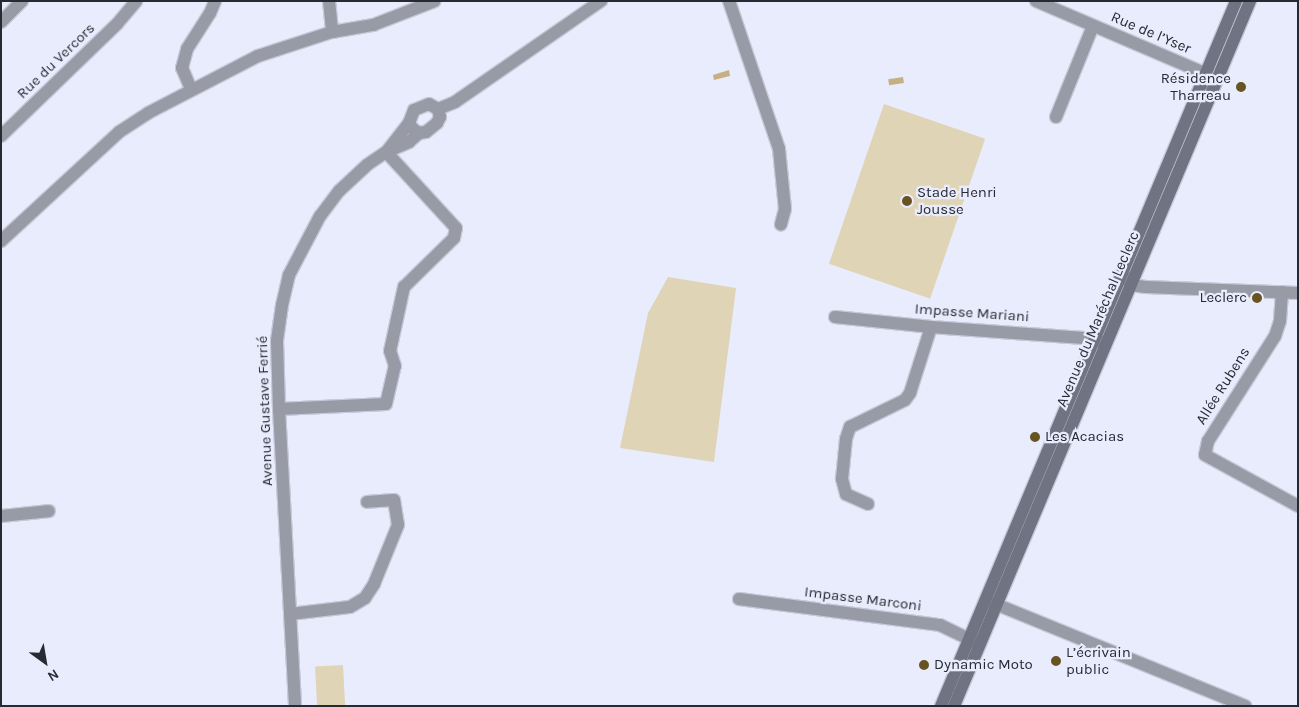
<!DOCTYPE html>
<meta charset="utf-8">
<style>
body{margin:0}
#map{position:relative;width:1299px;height:707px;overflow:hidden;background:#e9ecfc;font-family:Karla,sans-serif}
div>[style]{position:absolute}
.green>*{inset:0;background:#e0d4b7;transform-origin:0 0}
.water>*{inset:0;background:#c4b083;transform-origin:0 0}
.roads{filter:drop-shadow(1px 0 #c6c9d8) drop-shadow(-1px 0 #c6c9d8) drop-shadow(0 1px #c6c9d8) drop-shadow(0 -1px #c6c9d8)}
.minor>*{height:12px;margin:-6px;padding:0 6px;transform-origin:6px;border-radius:6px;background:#989aa5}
.secondary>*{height:12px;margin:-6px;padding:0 6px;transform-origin:6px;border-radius:6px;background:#707382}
.dots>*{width:14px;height:14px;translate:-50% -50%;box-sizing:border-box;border:2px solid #e9ecfc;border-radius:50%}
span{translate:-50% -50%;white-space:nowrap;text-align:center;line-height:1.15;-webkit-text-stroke:4.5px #e9ecfc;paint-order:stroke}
.street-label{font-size:15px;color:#282a33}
.poi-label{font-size:15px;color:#282a33}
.right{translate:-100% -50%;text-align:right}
.left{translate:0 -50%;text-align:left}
.frame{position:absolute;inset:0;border:2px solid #282a33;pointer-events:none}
.north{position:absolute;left:20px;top:637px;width:50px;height:50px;-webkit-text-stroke:4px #e9ecfc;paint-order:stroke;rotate:148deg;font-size:14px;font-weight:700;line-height:20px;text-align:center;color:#282a33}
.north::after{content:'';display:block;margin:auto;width:18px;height:22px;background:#282a33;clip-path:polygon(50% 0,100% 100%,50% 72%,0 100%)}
</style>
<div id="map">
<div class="green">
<div style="left:884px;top:104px;width:107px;height:169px;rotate:19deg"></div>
<div style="clip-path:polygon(668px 277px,736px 288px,714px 462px,620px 448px,648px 313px)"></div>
<div style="left:343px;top:665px;width:41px;height:28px;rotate:87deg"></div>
</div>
<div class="water">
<div style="clip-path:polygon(729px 70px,730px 76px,714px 80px,713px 75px)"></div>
<div style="left:903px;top:77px;width:6px;height:15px;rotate:81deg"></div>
</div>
<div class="roads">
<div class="minor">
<div style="left:329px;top:1px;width:31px;rotate:84deg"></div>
<div style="left:729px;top:1px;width:156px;rotate:71.3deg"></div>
<div style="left:779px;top:149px;width:60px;rotate:84.3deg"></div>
<div style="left:785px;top:209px;width:16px;rotate:105deg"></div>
<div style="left:1036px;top:1px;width:185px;rotate:23.2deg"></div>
<div style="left:1206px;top:74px;width:10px;rotate:79deg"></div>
<div style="left:1px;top:22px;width:30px;rotate:-45deg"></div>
<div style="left:191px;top:89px;width:23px;rotate:-113deg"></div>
<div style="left:182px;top:68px;width:20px;rotate:-75deg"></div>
<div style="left:187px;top:49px;width:43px;rotate:-57.4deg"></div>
<div style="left:210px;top:13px;width:13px;rotate:-67deg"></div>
<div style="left:438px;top:109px;width:18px;rotate:-22deg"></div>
<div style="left:455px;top:102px;width:178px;rotate:-34.7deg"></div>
<div style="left:1056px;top:117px;width:98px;rotate:-67.9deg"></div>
<div style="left:409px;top:123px;width:7px;rotate:56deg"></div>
<div style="left:413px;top:129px;width:7px;rotate:34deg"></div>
<div style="left:419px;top:133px;width:7px;rotate:-8deg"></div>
<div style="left:426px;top:132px;width:14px;rotate:-39deg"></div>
<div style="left:437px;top:123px;width:7px;rotate:-63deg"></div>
<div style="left:440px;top:117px;width:8px;rotate:-104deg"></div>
<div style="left:438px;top:109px;width:10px;rotate:-151deg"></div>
<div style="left:429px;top:104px;width:16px;rotate:158deg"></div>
<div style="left:414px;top:110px;width:14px;rotate:111deg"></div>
<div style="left:409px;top:123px;width:37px;rotate:128deg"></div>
<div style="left:386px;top:152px;width:25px;rotate:-23deg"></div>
<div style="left:409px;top:142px;width:13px;rotate:-42deg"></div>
<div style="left:1px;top:136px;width:161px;rotate:-44deg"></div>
<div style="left:117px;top:24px;width:30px;rotate:-50deg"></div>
<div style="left:1px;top:241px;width:161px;rotate:-42.7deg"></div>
<div style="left:119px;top:132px;width:35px;rotate:-33deg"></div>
<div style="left:148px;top:113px;width:124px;rotate:-27.4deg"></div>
<div style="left:258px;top:56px;width:78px;rotate:-18deg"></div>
<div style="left:332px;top:32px;width:42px;rotate:-9.7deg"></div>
<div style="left:373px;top:25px;width:66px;rotate:-21.2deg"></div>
<div style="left:1126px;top:277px;width:9px;rotate:63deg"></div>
<div style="left:1130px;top:285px;width:16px;rotate:7deg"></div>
<div style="left:1146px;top:287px;width:152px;rotate:2.3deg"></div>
<div style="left:1282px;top:292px;width:29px;rotate:94deg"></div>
<div style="left:1280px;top:321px;width:16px;rotate:108deg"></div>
<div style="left:1275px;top:336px;width:125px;rotate:122.5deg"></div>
<div style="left:1208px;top:441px;width:14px;rotate:102deg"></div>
<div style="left:1205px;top:455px;width:106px;rotate:28.7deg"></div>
<div style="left:835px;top:317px;width:97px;rotate:5.9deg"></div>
<div style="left:931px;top:327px;width:153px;rotate:4.1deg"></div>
<div style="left:1084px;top:338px;width:19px;rotate:12deg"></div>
<div style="left:279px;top:409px;width:107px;rotate:-2.7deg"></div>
<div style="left:386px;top:404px;width:39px;rotate:-77deg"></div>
<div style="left:395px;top:366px;width:16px;rotate:-108deg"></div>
<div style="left:390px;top:351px;width:66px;rotate:-77.7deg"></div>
<div style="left:404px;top:287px;width:70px;rotate:-44.4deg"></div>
<div style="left:454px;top:238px;width:10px;rotate:-79deg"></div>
<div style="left:456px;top:228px;width:103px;rotate:-132.6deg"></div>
<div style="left:386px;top:152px;width:23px;rotate:146deg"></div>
<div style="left:367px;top:165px;width:38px;rotate:137deg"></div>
<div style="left:339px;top:191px;width:31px;rotate:127deg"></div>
<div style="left:320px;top:216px;width:67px;rotate:117.7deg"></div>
<div style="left:289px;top:275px;width:31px;rotate:103deg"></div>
<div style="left:282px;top:305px;width:36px;rotate:98deg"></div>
<div style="left:277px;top:341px;width:68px;rotate:88.3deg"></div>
<div style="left:279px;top:409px;width:297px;rotate:86.9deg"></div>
<div style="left:868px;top:504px;width:24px;rotate:-156deg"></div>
<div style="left:846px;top:494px;width:16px;rotate:-105deg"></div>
<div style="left:842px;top:479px;width:40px;rotate:-84.3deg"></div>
<div style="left:846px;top:439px;width:13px;rotate:-72deg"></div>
<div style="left:850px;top:427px;width:61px;rotate:-26.1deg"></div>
<div style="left:905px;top:400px;width:9px;rotate:-54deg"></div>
<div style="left:910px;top:393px;width:69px;rotate:-72.3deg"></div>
<div style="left:1px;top:516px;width:48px;rotate:-5.9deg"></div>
<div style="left:739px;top:599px;width:203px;rotate:7.4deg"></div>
<div style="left:940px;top:625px;width:41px;rotate:25.9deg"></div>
<div style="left:988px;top:601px;width:278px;rotate:22.2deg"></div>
<div style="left:290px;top:614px;width:60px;rotate:-6.7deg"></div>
<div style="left:350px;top:607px;width:17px;rotate:-31deg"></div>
<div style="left:365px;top:598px;width:17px;rotate:-57deg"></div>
<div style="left:374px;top:584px;width:64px;rotate:-67.9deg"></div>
<div style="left:398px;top:525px;width:25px;rotate:-99deg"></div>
<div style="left:394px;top:500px;width:27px;rotate:176deg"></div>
</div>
<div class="secondary">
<div style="left:941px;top:706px;width:764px;rotate:-67.29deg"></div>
<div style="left:954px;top:706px;width:765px;rotate:-67.22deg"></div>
</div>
</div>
<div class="dots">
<div style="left:1241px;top:87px;background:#675422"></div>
<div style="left:907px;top:201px;background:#675422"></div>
<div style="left:1257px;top:298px;background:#675422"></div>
<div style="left:1035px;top:437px;background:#675422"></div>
<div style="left:1056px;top:661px;background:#675422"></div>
<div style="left:924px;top:665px;background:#675422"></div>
</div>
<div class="street-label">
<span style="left:1151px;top:33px;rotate:23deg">Rue de l’Yser</span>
<span style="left:56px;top:61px;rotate:-44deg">Rue du Vercors</span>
<span style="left:972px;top:313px;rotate:4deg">Impasse Mariani</span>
<span style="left:1098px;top:319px;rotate:-67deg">Avenue du Maréchal Leclerc</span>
<span style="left:1223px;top:386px;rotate:-58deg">Allée Rubens</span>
<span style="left:265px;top:411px;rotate:-92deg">Avenue Gustave Ferrié</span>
<span style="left:863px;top:599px;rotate:7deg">Impasse Marconi</span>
</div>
<div class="poi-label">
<span class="right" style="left:1231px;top:87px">Résidence<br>Tharreau</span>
<span class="left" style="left:917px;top:201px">Stade Henri<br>Jousse</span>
<span class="right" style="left:1247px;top:298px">Leclerc</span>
<span class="left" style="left:1045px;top:437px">Les Acacias</span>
<span class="left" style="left:1066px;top:661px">L’écrivain<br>public</span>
<span class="left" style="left:934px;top:665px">Dynamic Moto</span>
</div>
<div class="frame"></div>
<div class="north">N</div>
</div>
